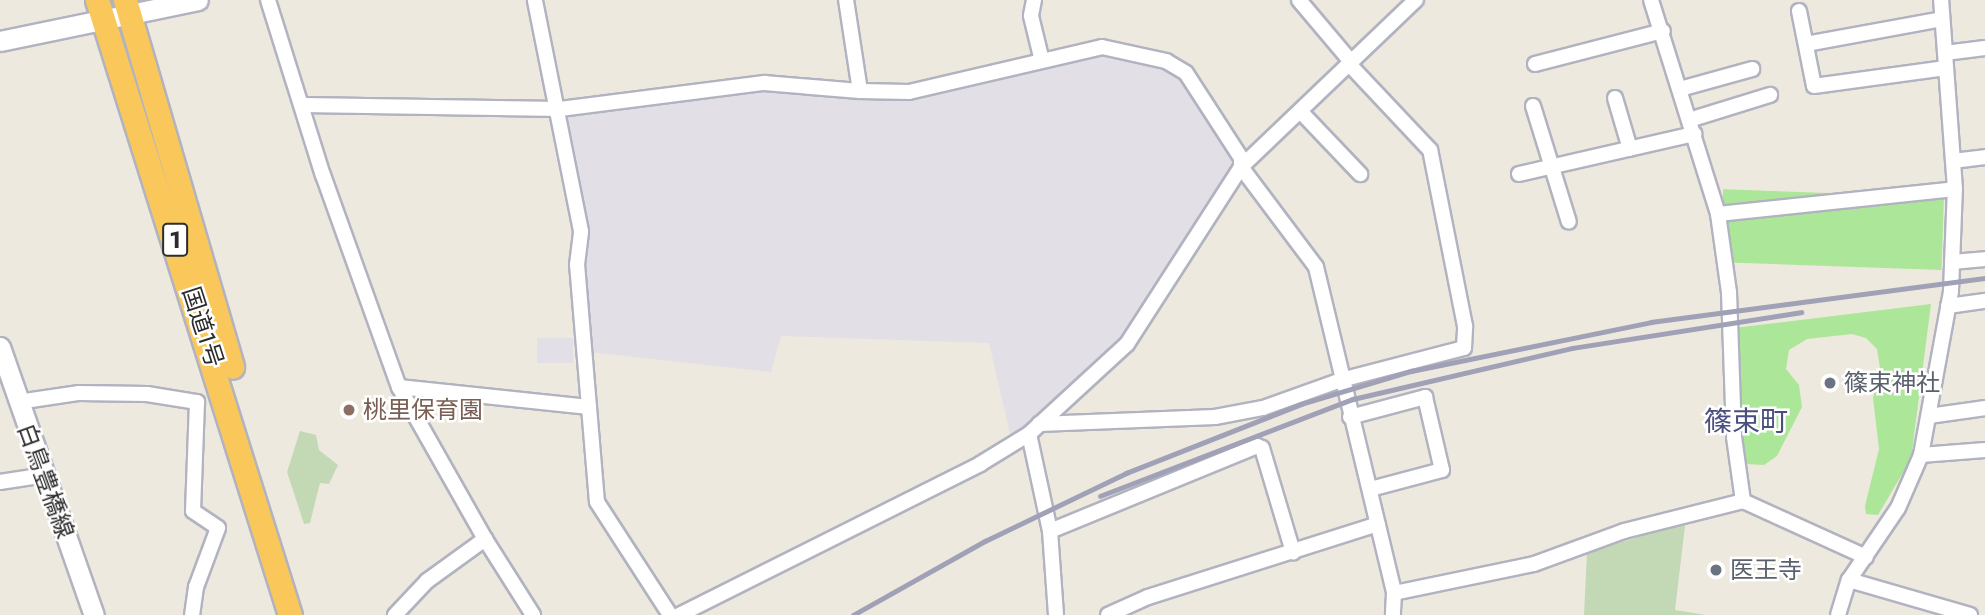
<!DOCTYPE html>
<meta charset="utf-8">
<style>
body{margin:0}
#map{position:relative;width:1985px;height:615px;overflow:hidden;background:#eee9de;font-family:Jost,"Noto Sans JP",sans-serif}
div>[style]{position:absolute}
.industrial>*{inset:0;background:#e2dfe7;transform-origin:0 0}
.green>*{inset:0;background:#ace699;transform-origin:0 0}
.cemetery>*{inset:0;background:#c3d9b5}
.roads{filter:drop-shadow(2px 0 #b2b3c0) drop-shadow(-2px 0 #b2b3c0) drop-shadow(0 2px #b2b3c0) drop-shadow(0 -2px #b2b3c0)}
.minor>*{height:14px;margin:-7px;padding:0 7px;transform-origin:7px;border-radius:7px;background:#fff}
.secondary>*{height:19px;margin:-9.5px;padding:0 9.5px;transform-origin:9.5px;border-radius:9.5px;background:#fff}
.trunk>*{height:23px;margin:-11.5px;padding:0 11.5px;transform-origin:11.5px;border-radius:11.5px;background:#fac85a}
.rail>*{height:4.5px;margin:-2.25px;padding:0 2.25px;transform-origin:2.25px;border-radius:2.25px;background:#a0a1b7}
.dots>*{width:19px;height:19px;translate:-50% -50%;box-sizing:border-box;border:4px solid #fff;border-radius:50%}
span{translate:-50% -50%;white-space:nowrap;text-align:center;line-height:1.15;-webkit-text-stroke:5px #fff;paint-order:stroke}
.shield-label span{padding:2px 5px;background:#fff;border:2px solid;border-radius:5px;-webkit-text-stroke-width:0}
.shield-label{font-size:23px;color:#2c2c2c;font-weight:700}
.street-label{font-size:24px;color:#2c2c2c}
.worship-label{font-size:24px;color:#5b616d}
.left{translate:0 -50%;text-align:left}
.education-label{font-size:24px;color:#785e54}
.quarter-label{font-size:28px;color:#4a4f7f}
</style>
<div id="map">
<div class="industrial">
<div style="clip-path:polygon(1103px 51px,1164px 65px,1183px 76px,1236px 165px,1122px 343px,1091px 374px,1011px 438px,989px 343px,781px 336px,771px 372px,590px 352px,583px 265px,588px 228px,567px 118px,570px 113px,765px 87px,900px 100px)"></div>
<div style="left:537px;top:338px;width:36px;height:25px"></div>
</div>
<div class="green">
<div style="left:1944px;top:197px;width:73px;height:221px;rotate:92deg"></div>
<div style="clip-path:polygon(1931px 304px,1911px 459px,1878px 515px,1866px 514px,1865px 506px,1879px 449px,1873px 398px,1880px 368px,1877px 349px,1866px 338px,1852px 334px,1807px 339px,1789px 350px,1786px 369px,1799px 385px,1802px 407px,1777px 456px,1764px 465px,1745px 464px,1738px 439px,1734px 328px)"></div>
</div>
<div class="cemetery">
<div style="clip-path:polygon(300px 431px,316px 435px,319px 450px,338px 465px,329px 484px,320px 483px,310px 523px,304px 524px,287px 472px)"></div>
<div style="clip-path:polygon(1674px 526px,1685px 526px,1675px 610px,1706px 615px,1584px 615px,1587px 553px)"></div>
</div>
<div class="roads">
<div class="minor">
<div style="left:268px;top:0;width:183px;rotate:72.6deg"></div>
<div style="left:323px;top:175px;width:225px;rotate:70.3deg"></div>
<div style="left:1034px;top:0;width:16px;rotate:101deg"></div>
<div style="left:1031px;top:16px;width:46px;rotate:76.3deg"></div>
<div style="left:1299px;top:0;width:82px;rotate:49.9deg"></div>
<div style="left:1651px;top:0;width:224px;rotate:72.6deg"></div>
<div style="left:1718px;top:214px;width:79px;rotate:82deg"></div>
<div style="left:1729px;top:292px;width:145px;rotate:88deg"></div>
<div style="left:1734px;top:437px;width:65px;rotate:82deg"></div>
<div style="left:1799px;top:11px;width:76px;rotate:78.7deg"></div>
<div style="left:1814px;top:86px;width:133px;rotate:-7.8deg"></div>
<div style="left:1806px;top:44px;width:138px;rotate:-10.4deg"></div>
<div style="left:1945px;top:53px;width:40px;rotate:-7.1deg"></div>
<div style="left:1535px;top:64px;width:132px;rotate:-14.5deg"></div>
<div style="left:1680px;top:89px;width:75px;rotate:-15.5deg"></div>
<div style="left:860px;top:91px;width:49px;rotate:1.2deg"></div>
<div style="left:909px;top:92px;width:198px;rotate:-13.1deg"></div>
<div style="left:1102px;top:47px;width:66px;rotate:12.3deg"></div>
<div style="left:1166px;top:61px;width:23px;rotate:31deg"></div>
<div style="left:1186px;top:73px;width:101px;rotate:57.1deg"></div>
<div style="left:1241px;top:158px;width:9px;rotate:90deg"></div>
<div style="left:1241px;top:167px;width:125px;rotate:53.1deg"></div>
<div style="left:1316px;top:267px;width:335px;rotate:76.5deg"></div>
<div style="left:1394px;top:593px;width:22px;rotate:93deg"></div>
<div style="left:1615px;top:98px;width:53px;rotate:73.6deg"></div>
<div style="left:302px;top:105px;width:258px;rotate:0.9deg"></div>
<div style="left:560px;top:109px;width:206px;rotate:-7.3deg"></div>
<div style="left:764px;top:83px;width:96px;rotate:4.8deg"></div>
<div style="left:860px;top:91px;width:92px;rotate:-98.7deg"></div>
<div style="left:1533px;top:106px;width:121px;rotate:72.8deg"></div>
<div style="left:1301px;top:112px;width:86px;rotate:46.4deg"></div>
<div style="left:1689px;top:120px;width:85px;rotate:-17.2deg"></div>
<div style="left:1953px;top:161px;width:32px;rotate:-7deg"></div>
<div style="left:1519px;top:174px;width:180px;rotate:-12.9deg"></div>
<div style="left:1718px;top:214px;width:238px;rotate:-6deg"></div>
<div style="left:1952px;top:262px;width:33px;rotate:-5deg"></div>
<div style="left:1948px;top:306px;width:37px;rotate:-8deg"></div>
<div style="left:18px;top:402px;width:62px;rotate:-8.4deg"></div>
<div style="left:79px;top:393px;width:68px;rotate:0.8deg"></div>
<div style="left:147px;top:394px;width:51px;rotate:9.1deg"></div>
<div style="left:197px;top:402px;width:109px;rotate:92.1deg"></div>
<div style="left:193px;top:511px;width:30px;rotate:34deg"></div>
<div style="left:218px;top:528px;width:63px;rotate:110.4deg"></div>
<div style="left:196px;top:587px;width:28px;rotate:98deg"></div>
<div style="left:589px;top:407px;width:95px;rotate:85.2deg"></div>
<div style="left:597px;top:502px;width:135px;rotate:57.1deg"></div>
<div style="left:1929px;top:416px;width:57px;rotate:-8.1deg"></div>
<div style="left:1350px;top:417px;width:78px;rotate:-14.9deg"></div>
<div style="left:1425px;top:397px;width:75px;rotate:76.9deg"></div>
<div style="left:1442px;top:470px;width:74px;rotate:165.2deg"></div>
<div style="left:1039px;top:424px;width:176px;rotate:-2.3deg"></div>
<div style="left:1215px;top:417px;width:49px;rotate:-10.6deg"></div>
<div style="left:1263px;top:408px;width:83px;rotate:-19.7deg"></div>
<div style="left:1341px;top:380px;width:127px;rotate:-14.6deg"></div>
<div style="left:1464px;top:348px;width:22px;rotate:-87deg"></div>
<div style="left:1465px;top:326px;width:179px;rotate:-101.2deg"></div>
<div style="left:1430px;top:150px;width:117px;rotate:-133.3deg"></div>
<div style="left:1029px;top:434px;width:99px;rotate:77.8deg"></div>
<div style="left:1050px;top:531px;width:84px;rotate:85.9deg"></div>
<div style="left:1921px;top:455px;width:64px;rotate:-4.5deg"></div>
<div style="left:0;top:482px;width:46px;rotate:-8.8deg"></div>
<div style="left:1050px;top:531px;width:224px;rotate:-22.3deg"></div>
<div style="left:1257px;top:446px;width:5px;rotate:22deg"></div>
<div style="left:1262px;top:448px;width:109px;rotate:73.4deg"></div>
<div style="left:485px;top:539px;width:90px;rotate:57.7deg"></div>
<div style="left:1849px;top:580px;width:126px;rotate:16.1deg"></div>
<div style="left:1394px;top:593px;width:143px;rotate:-11.7deg"></div>
<div style="left:1534px;top:564px;width:96px;rotate:-20.1deg"></div>
<div style="left:1624px;top:531px;width:123px;rotate:-14.1deg"></div>
<div style="left:1743px;top:501px;width:135px;rotate:24.5deg"></div>
<div style="left:395px;top:615px;width:47px;rotate:-46.7deg"></div>
<div style="left:427px;top:581px;width:72px;rotate:-35.9deg"></div>
<div style="left:485px;top:539px;width:175px;rotate:-119.5deg"></div>
<div style="left:399px;top:387px;width:191px;rotate:6deg"></div>
<div style="left:589px;top:407px;width:143px;rotate:-94.8deg"></div>
<div style="left:577px;top:265px;width:34px;rotate:-83deg"></div>
<div style="left:581px;top:231px;width:236px;rotate:-101.3deg"></div>
<div style="left:679px;top:615px;width:337px;rotate:-26.6deg"></div>
<div style="left:980px;top:464px;width:57px;rotate:-31.5deg"></div>
<div style="left:1029px;top:434px;width:133px;rotate:-42.6deg"></div>
<div style="left:1127px;top:344px;width:211px;rotate:-57.2deg"></div>
<div style="left:1241px;top:167px;width:242px;rotate:-43.7deg"></div>
<div style="left:1108px;top:615px;width:44px;rotate:-24.2deg"></div>
<div style="left:1148px;top:597px;width:241px;rotate:-17.6deg"></div>
<div style="left:1838px;top:615px;width:37px;rotate:-73deg"></div>
<div style="left:1849px;top:580px;width:87px;rotate:-55.8deg"></div>
<div style="left:1898px;top:508px;width:58px;rotate:-66.5deg"></div>
<div style="left:1921px;top:455px;width:167px;rotate:-79.6deg"></div>
<div style="left:1951px;top:291px;width:102px;rotate:-87.8deg"></div>
<div style="left:1955px;top:189px;width:190px;rotate:-94.2deg"></div>
</div>
<div class="secondary">
<div style="left:0;top:41px;width:202px;rotate:-11.7deg"></div>
<div style="left:0;top:347px;width:284px;rotate:70.7deg"></div>
</div>
<div class="trunk">
<div style="left:97px;top:0;width:645px;rotate:72.58deg"></div>
<div style="left:125px;top:0;width:382px;rotate:73.7deg"></div>
</div>
</div>
<div class="rail">
<div style="left:1100px;top:496px;width:271px;rotate:-21deg"></div>
<div style="left:1353px;top:399px;width:225px;rotate:-13.1deg"></div>
<div style="left:1572px;top:348px;width:232px;rotate:-8.9deg"></div>
<div style="left:853px;top:615px;width:151px;rotate:-29.3deg"></div>
<div style="left:985px;top:541px;width:157px;rotate:-25.7deg"></div>
<div style="left:1126px;top:473px;width:188px;rotate:-21.5deg"></div>
<div style="left:1301px;top:404px;width:115px;rotate:-16.7deg"></div>
<div style="left:1411px;top:371px;width:245px;rotate:-11.5deg"></div>
<div style="left:1651px;top:322px;width:337px;rotate:-7.5deg"></div>
</div>
<div class="dots">
<div style="left:1830px;top:383px;background:#6b7280"></div>
<div style="left:349px;top:410px;background:#8d6e63"></div>
<div style="left:1716px;top:570px;background:#6b7280"></div>
</div>
<div class="shield-label">
<span style="left:175px;top:240px">1</span>
</div>
<div class="street-label">
<span style="left:203px;top:327px;rotate:72deg">国道1号</span>
<span style="left:46px;top:481px;rotate:70deg">白鳥豊橋線</span>
</div>
<div class="worship-label">
<span class="left" style="left:1844px;top:383px">篠束神社</span>
<span class="left" style="left:1730px;top:570px">医王寺</span>
</div>
<div class="education-label">
<span class="left" style="left:363px;top:410px">桃里保育園</span>
</div>
<div class="quarter-label">
<span style="left:1746px;top:422px">篠束町</span>
</div>
</div>
